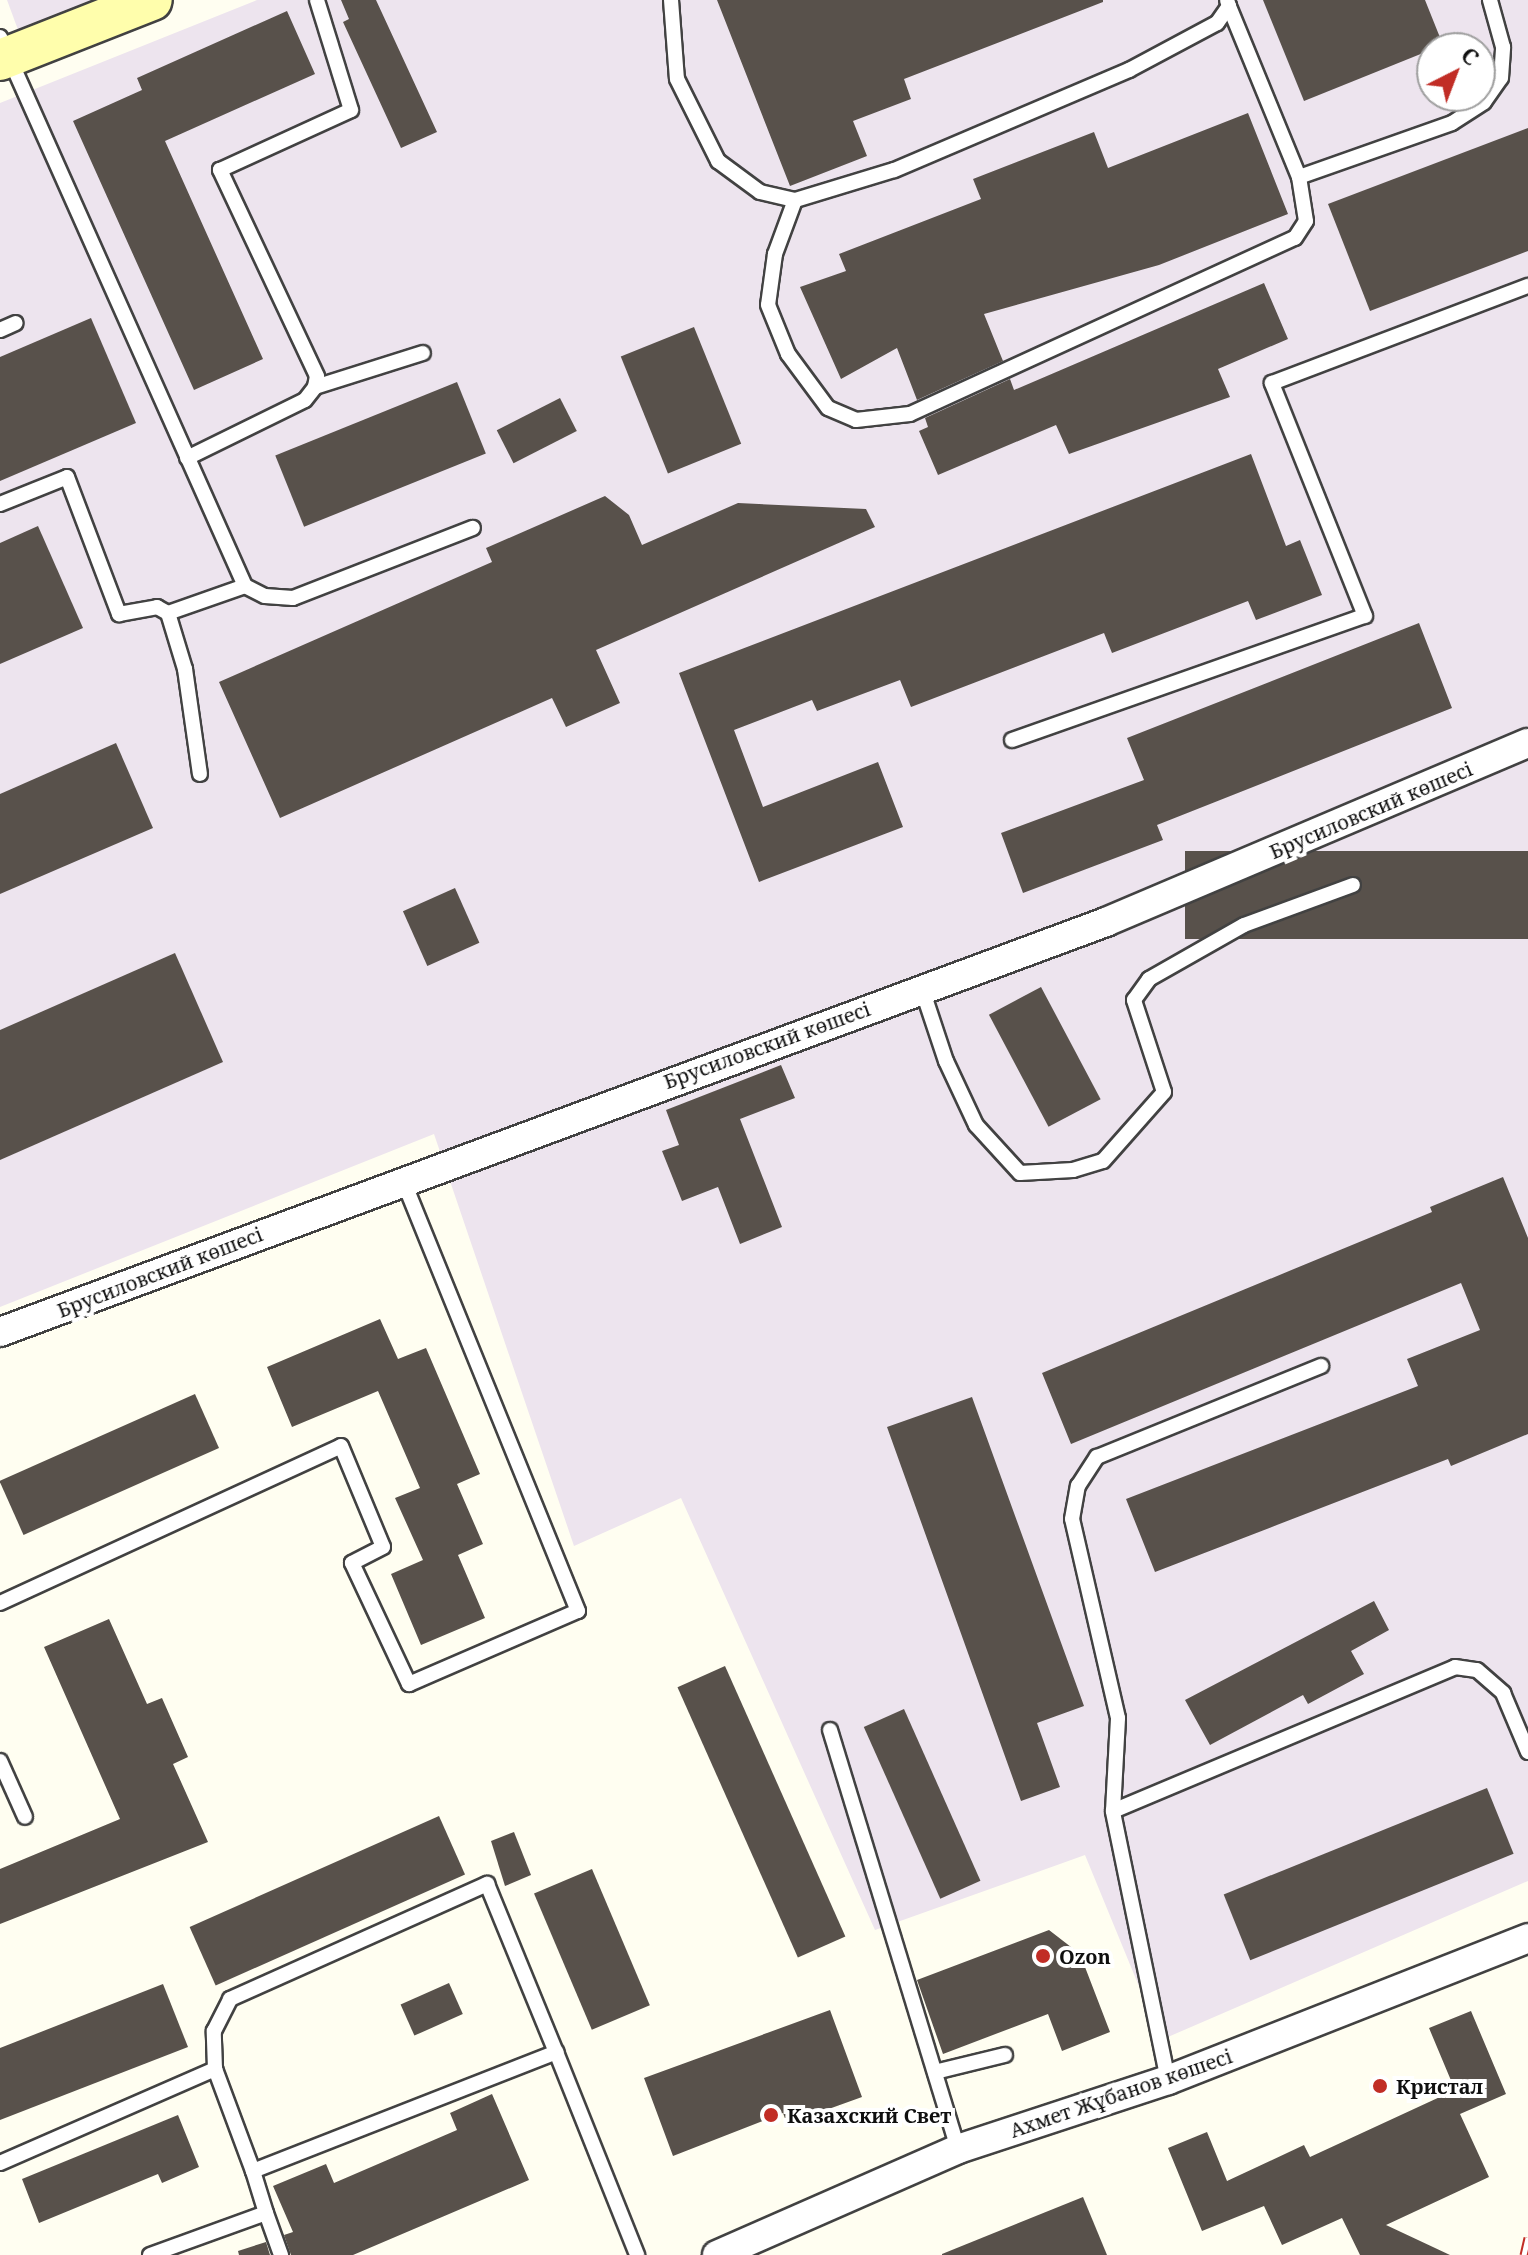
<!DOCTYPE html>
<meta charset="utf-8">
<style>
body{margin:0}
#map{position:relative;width:1528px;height:2255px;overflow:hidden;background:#fffef1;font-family:"Noto Serif",serif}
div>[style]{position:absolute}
.industrial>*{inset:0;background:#ede4ee}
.building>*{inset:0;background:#58514b;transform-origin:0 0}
.roads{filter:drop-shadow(2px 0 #424242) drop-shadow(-2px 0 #424242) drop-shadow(0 2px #424242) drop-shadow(0 -2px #424242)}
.lane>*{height:14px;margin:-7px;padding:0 7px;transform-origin:7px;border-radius:7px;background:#fff}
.street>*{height:28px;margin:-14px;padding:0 14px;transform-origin:14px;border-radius:14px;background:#fff}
.secondary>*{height:40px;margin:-20px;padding:0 20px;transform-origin:20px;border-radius:20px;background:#fffeac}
.rail>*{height:9px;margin-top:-4.5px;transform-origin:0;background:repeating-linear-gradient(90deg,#fff 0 18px,#c12d26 0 36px);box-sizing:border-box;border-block:2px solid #c12d26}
.dots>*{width:22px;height:22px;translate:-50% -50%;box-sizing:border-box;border:4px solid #fff;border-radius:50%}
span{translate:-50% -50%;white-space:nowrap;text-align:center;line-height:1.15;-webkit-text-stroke:8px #fff;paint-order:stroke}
.street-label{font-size:20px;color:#0f0f0f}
.poi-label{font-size:20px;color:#0f0f0f;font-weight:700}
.left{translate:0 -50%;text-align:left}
.north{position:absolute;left:1416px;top:32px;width:80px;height:80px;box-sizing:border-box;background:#fff;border:2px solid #9f9f9f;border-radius:50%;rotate:42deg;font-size:22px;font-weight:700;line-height:32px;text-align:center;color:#0f0f0f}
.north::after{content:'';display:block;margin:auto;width:28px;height:36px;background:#c12d26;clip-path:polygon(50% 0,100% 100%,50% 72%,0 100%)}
</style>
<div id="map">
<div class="industrial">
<div style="clip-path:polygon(7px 0,155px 0,24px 46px)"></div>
<div style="clip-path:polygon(evenodd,257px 0,1528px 0,1528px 1881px,1161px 2040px,1085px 1855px,875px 1930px,681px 1498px,574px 1546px,434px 1134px,0 1307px,0 103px,257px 0,1432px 48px,1480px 48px,1480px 96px,1432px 96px,1432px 48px)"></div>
</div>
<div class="building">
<div style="clip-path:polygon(341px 0,376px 0,437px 132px,401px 148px,343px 22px,349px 19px)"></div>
<div style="clip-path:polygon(717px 0,1103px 0,1103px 2px,904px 79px,911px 99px,853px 121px,867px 156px,790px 186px)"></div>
<div style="clip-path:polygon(1263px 0,1425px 0,1443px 45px,1304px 101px)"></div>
<div style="clip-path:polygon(287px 11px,315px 74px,165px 141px,263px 359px,194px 390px,73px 121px,142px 90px,137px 78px)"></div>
<div style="clip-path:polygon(1248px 113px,1288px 214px,1159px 265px,984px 314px,1003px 361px,917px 400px,897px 348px,841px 379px,800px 287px,846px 271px,839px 254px,981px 199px,973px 179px,1094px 132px,1108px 168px)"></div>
<div style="clip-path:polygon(1528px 128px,1528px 251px,1370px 311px,1328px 204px)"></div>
<div style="clip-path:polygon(1264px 283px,1288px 339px,1218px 369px,1230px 397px,1069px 454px,1056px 425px,938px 475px,919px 431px,928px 427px,925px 418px,1010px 379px,1014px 390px)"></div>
<div style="clip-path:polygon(91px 318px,136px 423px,0 481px,0 357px)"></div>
<div style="left:694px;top:327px;width:126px;height:79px;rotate:68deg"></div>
<div style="left:457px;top:382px;width:77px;height:196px;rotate:68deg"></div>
<div style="left:560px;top:398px;width:37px;height:71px;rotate:63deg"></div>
<div style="clip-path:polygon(1251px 454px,1286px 546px,1300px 540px,1322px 595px,1256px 620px,1248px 601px,1112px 653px,1104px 633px,911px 707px,900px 680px,817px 711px,812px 700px,734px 730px,763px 807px,878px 762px,903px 827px,759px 882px,679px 673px)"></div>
<div style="clip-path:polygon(605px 496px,629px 515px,642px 545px,738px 503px,866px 509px,875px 527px,596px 650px,620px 703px,566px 727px,552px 698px,280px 818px,219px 682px,492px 562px,486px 548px)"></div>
<div style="clip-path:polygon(38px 526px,83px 628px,0 664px,0 543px)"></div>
<div style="clip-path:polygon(1419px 623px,1452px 708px,1157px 825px,1163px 840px,1023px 893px,1001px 833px,1144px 780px,1127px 738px)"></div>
<div style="clip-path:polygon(116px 743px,153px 828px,0 894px,0 794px)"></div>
<div style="left:1528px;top:851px;width:88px;height:343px;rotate:90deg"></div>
<div style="left:455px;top:888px;width:60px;height:57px;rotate:66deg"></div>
<div style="clip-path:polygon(175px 953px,223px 1062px,0 1160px,0 1030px)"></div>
<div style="left:1041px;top:987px;width:127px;height:59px;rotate:62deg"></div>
<div style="clip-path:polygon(781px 1065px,795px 1098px,740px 1119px,782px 1227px,740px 1244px,718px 1187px,682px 1201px,662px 1151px,679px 1145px,666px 1110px)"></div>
<div style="clip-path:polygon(1503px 1177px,1528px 1238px,1528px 1434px,1451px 1466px,1448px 1459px,1155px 1572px,1126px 1499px,1418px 1386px,1407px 1359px,1480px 1330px,1461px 1283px,1071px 1444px,1042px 1373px,1432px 1212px,1430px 1207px)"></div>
<div style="clip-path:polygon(380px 1319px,398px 1359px,426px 1348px,480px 1474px,457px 1484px,483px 1544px,458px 1555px,485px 1618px,421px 1645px,391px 1574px,423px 1560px,395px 1498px,420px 1488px,378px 1391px,292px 1427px,267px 1367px)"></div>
<div style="left:195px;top:1394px;width:59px;height:214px;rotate:66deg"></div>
<div style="clip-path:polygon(972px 1397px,1084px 1706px,1037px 1723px,1060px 1787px,1021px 1801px,887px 1427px)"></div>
<div style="clip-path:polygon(1374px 1601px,1389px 1630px,1351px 1651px,1364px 1674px,1308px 1704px,1303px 1695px,1210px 1745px,1185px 1700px)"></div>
<div style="clip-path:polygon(109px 1619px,147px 1704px,162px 1698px,188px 1757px,173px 1764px,208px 1842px,0 1924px,0 1869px,120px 1819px,44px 1647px)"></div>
<div style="left:725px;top:1666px;width:296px;height:52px;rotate:66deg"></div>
<div style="left:904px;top:1709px;width:188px;height:44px;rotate:66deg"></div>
<div style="left:1487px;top:1788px;width:71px;height:284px;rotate:68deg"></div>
<div style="left:439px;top:1816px;width:64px;height:273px;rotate:66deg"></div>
<div style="clip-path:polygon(514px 1832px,531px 1875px,505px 1886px,491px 1841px)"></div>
<div style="left:592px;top:1869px;width:148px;height:63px;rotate:67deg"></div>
<div style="clip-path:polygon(1049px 1930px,1080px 1954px,1110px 2032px,1062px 2051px,1048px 2014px,943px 2054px,917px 1980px)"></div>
<div style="left:449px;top:1983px;width:34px;height:53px;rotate:66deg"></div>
<div style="clip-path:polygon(163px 1984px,188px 2047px,0 2120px,0 2048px)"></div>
<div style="clip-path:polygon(830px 2010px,862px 2097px,787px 2124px,783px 2113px,673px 2156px,644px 2078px)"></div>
<div style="clip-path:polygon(1471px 2011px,1506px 2094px,1460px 2114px,1489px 2177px,1386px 2225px,1450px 2255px,1360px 2255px,1342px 2218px,1282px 2245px,1264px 2206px,1202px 2231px,1168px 2148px,1207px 2132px,1227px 2181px,1304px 2145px,1310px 2157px,1455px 2090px,1429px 2028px)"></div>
<div style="clip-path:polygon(492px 2094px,529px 2180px,353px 2255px,291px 2255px,284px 2235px,293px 2232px,273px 2186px,326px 2164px,334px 2183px,457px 2130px,450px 2113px)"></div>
<div style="clip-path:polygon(178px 2115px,199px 2167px,162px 2183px,158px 2174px,39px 2223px,22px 2179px)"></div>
<div style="clip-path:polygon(1083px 2197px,1107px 2255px,942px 2255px,942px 2254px)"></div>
<div style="clip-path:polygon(266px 2242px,270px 2255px,239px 2255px,238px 2251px)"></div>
</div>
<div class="roads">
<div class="lane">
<div style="left:671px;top:0;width:79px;rotate:85.7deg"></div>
<div style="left:677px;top:79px;width:92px;rotate:63.4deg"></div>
<div style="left:718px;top:161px;width:52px;rotate:36.4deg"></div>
<div style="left:760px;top:192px;width:36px;rotate:13deg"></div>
<div style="left:1227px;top:0;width:6px;rotate:72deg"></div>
<div style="left:1229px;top:6px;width:21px;rotate:125deg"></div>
<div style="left:1217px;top:23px;width:100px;rotate:151.9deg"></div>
<div style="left:1129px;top:70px;width:255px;rotate:156.9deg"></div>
<div style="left:894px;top:170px;width:103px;rotate:163.1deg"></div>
<div style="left:795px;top:200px;width:58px;rotate:110.3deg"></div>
<div style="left:775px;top:254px;width:51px;rotate:97.8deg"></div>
<div style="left:768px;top:305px;width:53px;rotate:67.8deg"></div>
<div style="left:788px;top:354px;width:67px;rotate:53.5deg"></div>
<div style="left:828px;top:408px;width:30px;rotate:23deg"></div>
<div style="left:856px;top:420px;width:54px;rotate:-6.3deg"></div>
<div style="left:910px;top:414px;width:423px;rotate:-24.6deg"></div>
<div style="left:1295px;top:238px;width:20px;rotate:-57deg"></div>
<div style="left:1306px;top:221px;width:45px;rotate:-99deg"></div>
<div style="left:1299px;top:177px;width:185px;rotate:-112.3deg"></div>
<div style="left:0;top:37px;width:601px;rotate:65.95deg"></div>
<div style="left:245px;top:586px;width:22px;rotate:27deg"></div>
<div style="left:265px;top:596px;width:28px;rotate:4deg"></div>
<div style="left:293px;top:598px;width:193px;rotate:-21.3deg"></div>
<div style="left:1299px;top:177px;width:162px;rotate:-19.4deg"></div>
<div style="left:1452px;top:123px;width:38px;rotate:-33deg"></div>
<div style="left:1484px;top:102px;width:29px;rotate:-55deg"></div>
<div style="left:1501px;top:78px;width:31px;rotate:-86deg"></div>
<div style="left:1503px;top:47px;width:49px;rotate:-105.5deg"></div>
<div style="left:0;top:330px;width:17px;rotate:-24deg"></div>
<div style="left:315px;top:387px;width:113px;rotate:-17.5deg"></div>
<div style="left:187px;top:458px;width:131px;rotate:-26.2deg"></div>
<div style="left:305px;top:400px;width:16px;rotate:-52deg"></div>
<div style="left:315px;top:387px;width:11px;rotate:-80deg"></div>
<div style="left:317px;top:376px;width:228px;rotate:-115.2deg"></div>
<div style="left:220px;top:170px;width:144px;rotate:-24.6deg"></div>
<div style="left:351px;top:110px;width:115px;rotate:-107.2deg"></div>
<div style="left:0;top:504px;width:72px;rotate:-21.9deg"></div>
<div style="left:67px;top:477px;width:147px;rotate:69.2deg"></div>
<div style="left:119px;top:614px;width:39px;rotate:-10deg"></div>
<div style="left:157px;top:607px;width:13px;rotate:29deg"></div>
<div style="left:168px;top:613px;width:59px;rotate:73.1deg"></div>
<div style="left:185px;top:669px;width:106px;rotate:81.9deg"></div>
<div style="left:168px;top:613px;width:82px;rotate:-19.3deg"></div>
<div style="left:1012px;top:740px;width:374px;rotate:-19.4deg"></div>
<div style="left:1365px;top:616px;width:251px;rotate:-111.8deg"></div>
<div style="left:1272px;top:383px;width:274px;rotate:-20.8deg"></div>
<div style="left:922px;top:989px;width:76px;rotate:71.6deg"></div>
<div style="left:946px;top:1061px;width:71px;rotate:64.9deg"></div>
<div style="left:976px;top:1125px;width:65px;rotate:47.5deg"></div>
<div style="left:1020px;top:1173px;width:53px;rotate:-3.2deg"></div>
<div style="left:1073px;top:1170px;width:31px;rotate:-17deg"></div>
<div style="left:1103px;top:1161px;width:92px;rotate:-48.5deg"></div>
<div style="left:1164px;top:1092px;width:97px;rotate:-108.1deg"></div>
<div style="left:1134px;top:1000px;width:26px;rotate:-54deg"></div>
<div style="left:1149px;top:979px;width:109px;rotate:-29.6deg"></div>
<div style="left:1244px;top:925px;width:116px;rotate:-20.2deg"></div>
<div style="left:0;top:1603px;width:375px;rotate:-24.7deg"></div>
<div style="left:341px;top:1446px;width:109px;rotate:67.4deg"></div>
<div style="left:383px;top:1547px;width:35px;rotate:153deg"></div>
<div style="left:352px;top:1563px;width:134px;rotate:64.8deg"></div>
<div style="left:409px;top:1684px;width:184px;rotate:-23.4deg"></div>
<div style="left:578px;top:1611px;width:464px;rotate:-112.1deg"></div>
<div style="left:830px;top:1730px;width:438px;rotate:73deg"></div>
<div style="left:0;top:1761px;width:61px;rotate:65.9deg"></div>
<div style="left:1113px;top:1811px;width:371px;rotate:-22.8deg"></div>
<div style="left:1455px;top:1667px;width:22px;rotate:8deg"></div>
<div style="left:1477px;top:1670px;width:35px;rotate:41deg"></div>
<div style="left:1503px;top:1693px;width:64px;rotate:67deg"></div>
<div style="left:935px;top:2072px;width:72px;rotate:-13.7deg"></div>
<div style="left:1168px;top:2080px;width:275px;rotate:-101.6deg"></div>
<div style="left:1113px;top:1811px;width:93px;rotate:-86.9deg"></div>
<div style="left:1118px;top:1718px;width:204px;rotate:-103deg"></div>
<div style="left:1072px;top:1519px;width:34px;rotate:-80deg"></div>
<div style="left:1078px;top:1486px;width:35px;rotate:-57deg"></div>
<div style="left:1097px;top:1457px;width:242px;rotate:-22.1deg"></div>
<div style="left:0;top:2163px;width:235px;rotate:-23.6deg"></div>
<div style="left:253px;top:2171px;width:109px;rotate:-110.4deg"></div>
<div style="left:215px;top:2069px;width:38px;rotate:-92deg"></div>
<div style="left:214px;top:2031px;width:36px;rotate:-63deg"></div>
<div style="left:230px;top:1999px;width:282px;rotate:-24.1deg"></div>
<div style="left:487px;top:1884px;width:182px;rotate:67.7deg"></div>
<div style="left:266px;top:2213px;width:45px;rotate:70.3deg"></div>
<div style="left:150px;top:2255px;width:123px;rotate:-19.9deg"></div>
<div style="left:266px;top:2213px;width:44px;rotate:-107.2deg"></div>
<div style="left:253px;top:2171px;width:326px;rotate:-21.4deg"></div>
<div style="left:556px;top:2052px;width:219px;rotate:68.2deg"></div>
</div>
<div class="street">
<div style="left:0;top:1332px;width:1180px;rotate:-20.34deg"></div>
<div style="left:1106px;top:922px;width:458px;rotate:-23deg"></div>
<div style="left:717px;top:2255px;width:263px;rotate:-23.7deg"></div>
<div style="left:958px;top:2149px;width:221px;rotate:-18.2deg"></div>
<div style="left:1168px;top:2080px;width:387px;rotate:-21.5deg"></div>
</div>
<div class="secondary">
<div style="left:0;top:60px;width:163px;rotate:-21.5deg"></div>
</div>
</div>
<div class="rail">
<div style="left:1524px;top:2255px;width:18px;rotate:-77deg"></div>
</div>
<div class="dots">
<div style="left:1043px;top:1956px;background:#c12d26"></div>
<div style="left:1380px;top:2086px;background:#c12d26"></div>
<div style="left:771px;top:2115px;background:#c12d26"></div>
</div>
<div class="street-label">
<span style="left:1371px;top:810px;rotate:-23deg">Брусиловский көшесі</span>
<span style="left:767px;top:1045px;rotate:-20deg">Брусиловский көшесі</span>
<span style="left:160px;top:1272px;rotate:-21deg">Брусиловский көшесі</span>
<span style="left:1121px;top:2093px;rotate:-19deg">Ахмет Жұбанов көшесі</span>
</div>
<div class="poi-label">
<span class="left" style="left:1059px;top:1956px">Ozon</span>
<span class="left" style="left:1396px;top:2086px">Кристал</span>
<span class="left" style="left:787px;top:2115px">Казахский Свет</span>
</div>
<div class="north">С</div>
</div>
